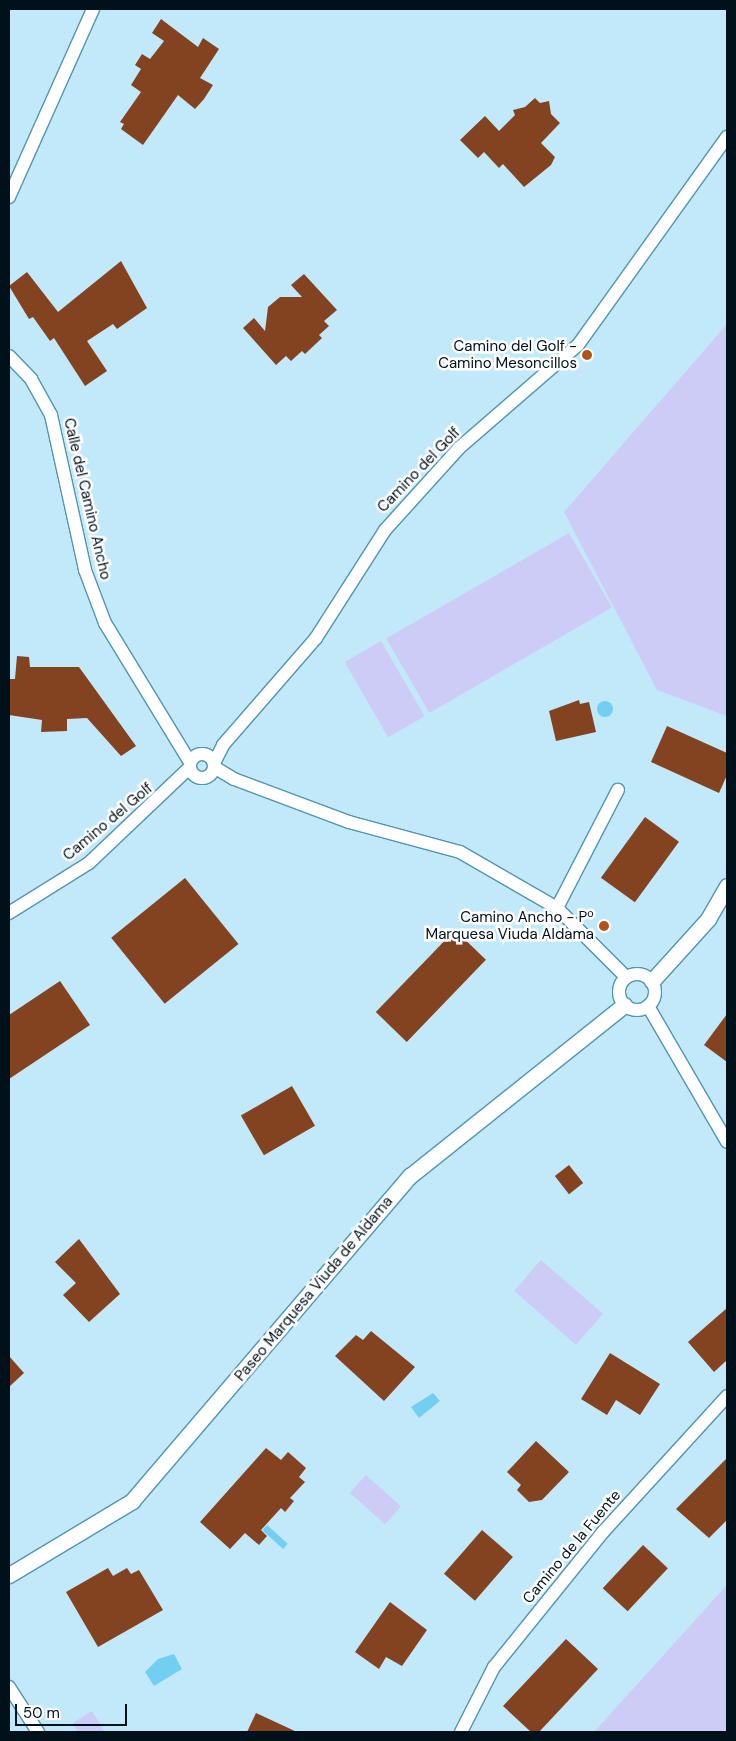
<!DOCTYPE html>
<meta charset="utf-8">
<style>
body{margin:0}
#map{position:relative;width:736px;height:1741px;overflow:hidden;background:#c2e9fa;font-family:"DM Sans",sans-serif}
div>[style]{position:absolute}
.green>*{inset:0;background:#ccccf6;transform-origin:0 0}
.water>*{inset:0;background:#73cff2;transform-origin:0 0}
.round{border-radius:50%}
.building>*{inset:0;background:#834220;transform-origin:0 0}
.roads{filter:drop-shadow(1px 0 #5295af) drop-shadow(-1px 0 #5295af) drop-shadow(0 1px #5295af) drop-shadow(0 -1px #5295af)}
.minor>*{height:12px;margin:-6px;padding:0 6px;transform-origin:6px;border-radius:6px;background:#fff}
.minor>.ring{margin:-6px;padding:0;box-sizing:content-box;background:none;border:12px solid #fff;border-radius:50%}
.tertiary>*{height:15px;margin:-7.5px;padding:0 7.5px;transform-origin:7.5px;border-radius:7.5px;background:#fff}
.dots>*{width:14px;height:14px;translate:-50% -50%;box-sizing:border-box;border:2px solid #fff;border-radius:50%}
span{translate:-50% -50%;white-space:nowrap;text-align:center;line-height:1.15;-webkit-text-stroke:5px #fff;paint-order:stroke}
.poi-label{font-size:15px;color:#00111b}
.right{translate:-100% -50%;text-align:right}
.street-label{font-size:15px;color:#00111b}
.frame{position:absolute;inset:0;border:10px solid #00111b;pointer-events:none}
.scale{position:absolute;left:15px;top:1704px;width:112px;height:22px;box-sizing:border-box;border:2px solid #00111b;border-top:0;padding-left:6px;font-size:15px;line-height:18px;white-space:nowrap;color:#00111b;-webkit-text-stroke:4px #fff;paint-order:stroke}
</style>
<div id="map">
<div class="green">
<div style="clip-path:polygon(727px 324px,727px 716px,657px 690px,564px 512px)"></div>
<div style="left:569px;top:533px;width:86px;height:211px;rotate:60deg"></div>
<div style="left:381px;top:641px;width:87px;height:42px;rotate:60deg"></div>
<div style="left:541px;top:1260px;width:82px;height:41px;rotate:41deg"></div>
<div style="left:366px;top:1475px;width:47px;height:24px;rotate:42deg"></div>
<div style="clip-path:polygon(726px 1586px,727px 1732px,594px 1732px)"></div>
<div style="clip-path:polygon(92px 1711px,105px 1732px,78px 1732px,73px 1723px)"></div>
</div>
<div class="water">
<div class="round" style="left:597px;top:701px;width:16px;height:16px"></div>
<div style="clip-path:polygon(433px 1393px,440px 1401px,419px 1418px,411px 1407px)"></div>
<div style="left:267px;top:1525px;width:28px;height:7px;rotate:42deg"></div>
<div style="clip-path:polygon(174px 1654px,182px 1669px,154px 1686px,145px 1672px,158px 1659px)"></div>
</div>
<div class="building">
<div style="clip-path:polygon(161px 19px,198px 47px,203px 38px,219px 49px,200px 78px,213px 85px,204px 99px,195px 109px,178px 95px,143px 145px,121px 129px,124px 124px,120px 122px,141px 92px,131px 85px,141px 69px,135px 65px,142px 54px,150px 59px,164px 41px,152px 33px)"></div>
<div style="clip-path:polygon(535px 98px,540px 103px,549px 101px,551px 114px,560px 123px,541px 143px,555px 157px,551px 165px,524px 187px,503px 164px,499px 168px,484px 152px,478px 158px,460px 140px,485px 116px,499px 131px,515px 115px,513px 110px,525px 107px)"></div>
<div style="clip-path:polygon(121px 261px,147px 308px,117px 329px,113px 324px,87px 341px,107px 371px,85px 386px,54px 338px,50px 341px,33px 317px,29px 319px,9px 286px,27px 272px,58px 312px)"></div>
<div style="clip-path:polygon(304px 274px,337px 310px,324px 321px,329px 326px,319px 335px,322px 338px,305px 354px,302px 351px,291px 361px,286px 356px,276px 365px,243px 328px,254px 318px,265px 331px,268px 307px,280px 297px,302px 297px,291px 285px)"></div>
<div style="clip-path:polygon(17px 656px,29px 657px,30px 667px,79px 667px,136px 746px,121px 756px,87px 718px,67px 719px,67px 731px,41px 732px,42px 720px,9px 715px,9px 679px,15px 679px)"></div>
<div style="clip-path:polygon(579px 700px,580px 704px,589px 702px,596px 732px,556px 741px,549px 711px)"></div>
<div style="clip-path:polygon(667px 726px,727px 753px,727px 775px,719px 793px,651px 762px)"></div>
<div style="left:645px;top:817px;width:42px;height:75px;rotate:36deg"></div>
<div style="left:185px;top:878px;width:85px;height:95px;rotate:51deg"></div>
<div style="left:455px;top:930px;width:43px;height:114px;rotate:44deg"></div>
<div style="clip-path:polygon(60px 981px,90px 1025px,9px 1079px,9px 1015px)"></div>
<div style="clip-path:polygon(727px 1014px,727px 1062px,704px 1045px)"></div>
<div style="left:292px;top:1086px;width:46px;height:59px;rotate:60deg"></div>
<div style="left:569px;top:1165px;width:23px;height:18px;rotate:52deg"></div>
<div style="clip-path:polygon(79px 1239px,120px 1294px,89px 1322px,63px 1295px,76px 1283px,55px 1262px)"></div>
<div style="clip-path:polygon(727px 1308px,727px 1360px,714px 1372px,688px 1342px)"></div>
<div style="clip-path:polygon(371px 1331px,415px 1367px,384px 1401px,335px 1356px,356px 1335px,363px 1340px)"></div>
<div style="clip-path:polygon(610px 1353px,660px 1384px,640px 1415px,616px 1400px,607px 1415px,581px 1399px)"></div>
<div style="clip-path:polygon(9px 1356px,24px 1373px,9px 1387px)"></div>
<div style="clip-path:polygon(536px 1441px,569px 1472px,542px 1500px,529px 1502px,517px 1490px,521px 1485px,507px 1472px)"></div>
<div style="clip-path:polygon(266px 1448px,281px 1460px,288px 1452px,306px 1468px,299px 1477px,305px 1482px,290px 1498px,294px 1501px,285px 1512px,281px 1508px,261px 1530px,267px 1536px,259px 1545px,245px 1533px,230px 1549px,200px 1522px)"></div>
<div style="clip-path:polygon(727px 1458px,727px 1520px,709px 1538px,676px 1509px)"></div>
<div style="left:482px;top:1530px;width:41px;height:58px;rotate:41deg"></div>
<div style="left:643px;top:1545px;width:34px;height:59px;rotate:43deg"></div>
<div style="clip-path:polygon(108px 1568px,113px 1576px,127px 1568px,131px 1574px,139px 1570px,163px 1610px,98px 1647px,66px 1592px)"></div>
<div style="clip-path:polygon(390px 1602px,427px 1630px,402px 1666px,386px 1657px,379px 1669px,355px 1652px)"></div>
<div style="clip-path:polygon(566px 1639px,598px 1669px,539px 1732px,531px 1732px,503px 1706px)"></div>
<div style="clip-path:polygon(256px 1713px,297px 1732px,247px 1732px)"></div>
</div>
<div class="roads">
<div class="minor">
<div style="left:9px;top:197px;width:206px;rotate:-65.9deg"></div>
<div style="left:9px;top:356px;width:32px;rotate:46deg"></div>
<div style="left:31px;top:379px;width:41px;rotate:60.9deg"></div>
<div style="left:51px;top:415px;width:159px;rotate:77.6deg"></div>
<div style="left:85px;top:570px;width:57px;rotate:69.3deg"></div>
<div style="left:105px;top:623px;width:163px;rotate:58.6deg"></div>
<div class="ring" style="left:190px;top:754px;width:12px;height:12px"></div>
<div style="left:214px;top:763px;width:20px;rotate:-63deg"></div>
<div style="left:223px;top:745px;width:142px;rotate:-49deg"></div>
<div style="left:316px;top:638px;width:128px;rotate:-57.4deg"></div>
<div style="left:385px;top:530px;width:110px;rotate:-47.9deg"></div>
<div style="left:459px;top:448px;width:157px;rotate:-40.9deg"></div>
<div style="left:578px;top:345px;width:256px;rotate:-54.4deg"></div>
<div style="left:214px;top:767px;width:23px;rotate:31deg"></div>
<div style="left:234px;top:779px;width:123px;rotate:20.5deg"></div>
<div style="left:349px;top:822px;width:115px;rotate:15.1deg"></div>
<div style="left:460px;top:852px;width:112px;rotate:30deg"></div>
<div style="left:557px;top:908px;width:98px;rotate:45deg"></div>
<div style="left:557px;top:908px;width:133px;rotate:-62.7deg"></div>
<div style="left:9px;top:913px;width:94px;rotate:-32deg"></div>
<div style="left:89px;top:863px;width:138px;rotate:-43.5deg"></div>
<div class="ring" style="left:619px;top:974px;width:24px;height:24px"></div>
<div style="left:648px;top:1006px;width:157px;rotate:59.8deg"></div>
<div style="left:9px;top:1687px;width:54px;rotate:57.2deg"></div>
<div style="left:461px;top:1732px;width:73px;rotate:-63.1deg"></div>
<div style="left:494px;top:1667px;width:174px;rotate:-51.1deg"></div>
<div style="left:603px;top:1532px;width:184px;rotate:-47.6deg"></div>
</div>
<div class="tertiary">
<div style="left:652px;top:981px;width:84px;rotate:-47.9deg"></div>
<div style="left:708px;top:919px;width:38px;rotate:-60deg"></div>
<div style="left:9px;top:1575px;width:144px;rotate:-31deg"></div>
<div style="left:132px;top:1501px;width:428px;rotate:-49.5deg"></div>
<div style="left:410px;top:1176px;width:274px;rotate:-38.6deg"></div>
</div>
</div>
<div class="dots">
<div style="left:587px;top:355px;background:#b5521a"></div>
<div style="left:604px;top:926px;background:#b5521a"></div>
</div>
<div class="poi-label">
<span class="right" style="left:577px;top:355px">Camino del Golf -<br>Camino Mesoncillos</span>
<span class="right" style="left:594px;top:926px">Camino Ancho - Pº<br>Marquesa Viuda Aldama</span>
</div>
<div class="street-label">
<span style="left:419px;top:470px;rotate:-46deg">Camino del Golf</span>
<span style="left:87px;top:499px;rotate:77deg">Calle del Camino Ancho</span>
<span style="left:108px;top:822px;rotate:-40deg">Camino del Golf</span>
<span style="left:314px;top:1289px;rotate:-50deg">Paseo Marquesa Viuda de Aldama</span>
<span style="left:572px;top:1547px;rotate:-50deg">Camino de la Fuente</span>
</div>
<div class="frame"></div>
<div class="scale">50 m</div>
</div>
